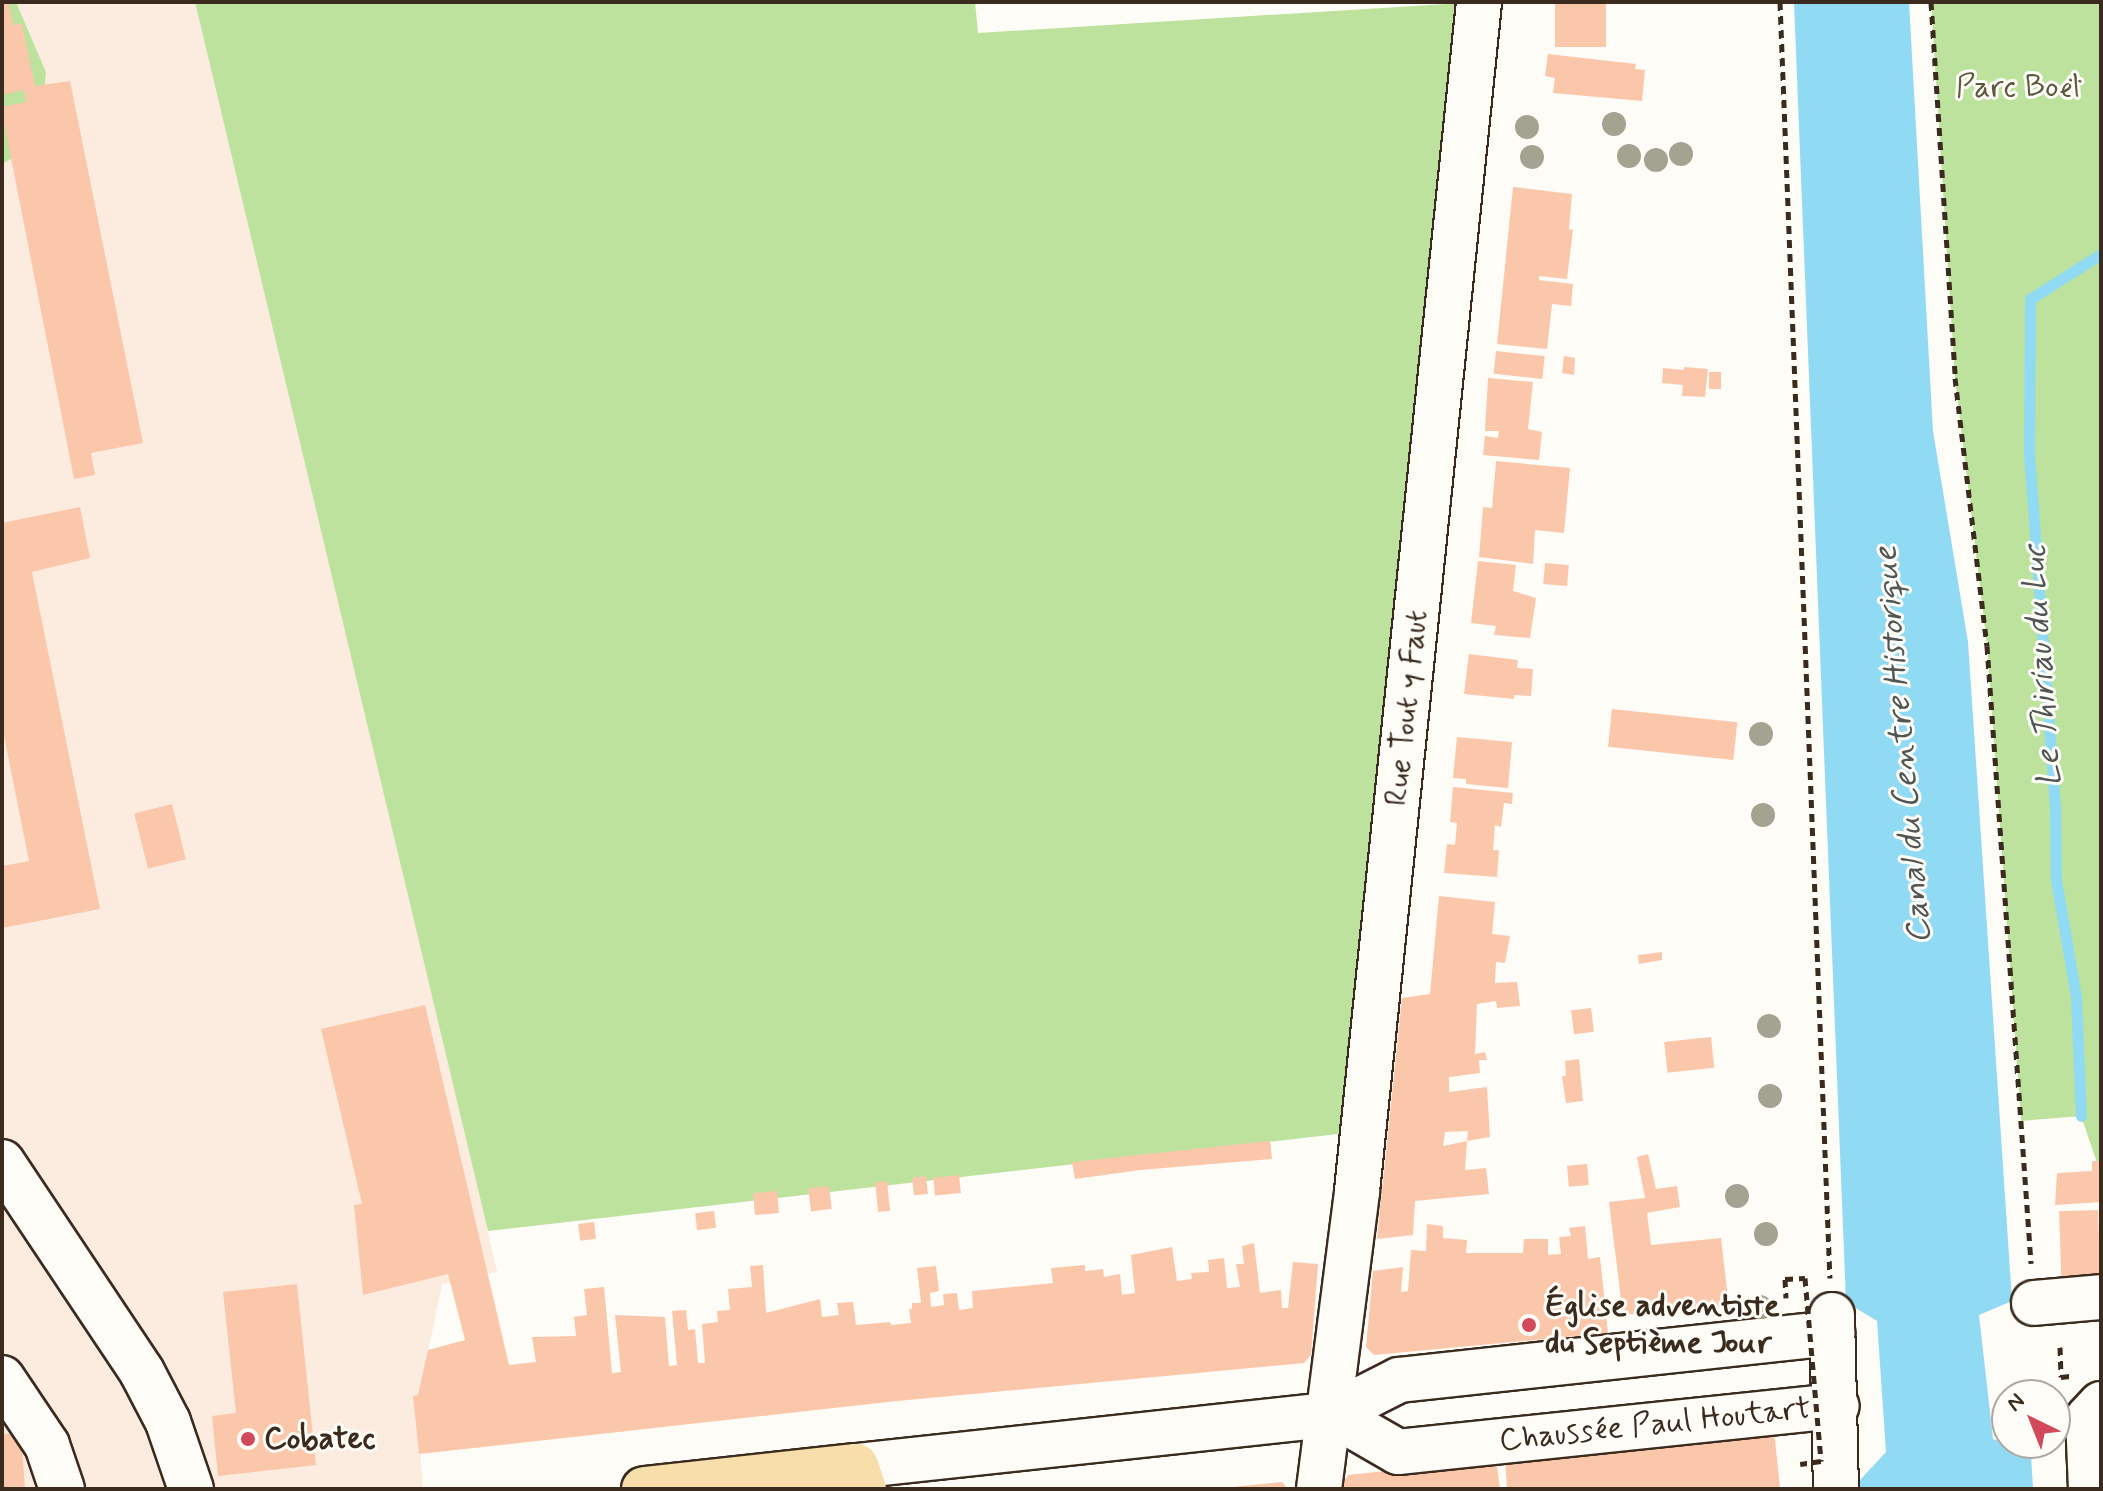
<!DOCTYPE html>
<meta charset="utf-8">
<style>
body{margin:0}
#map{position:relative;width:2103px;height:1491px;overflow:hidden;background:#fdfcf7;font-family:Mynerve,sans-serif}
div>[style]{position:absolute}
.built>*{inset:0;background:#fcece0}
.green>*{inset:0;background:#bce29d}
.water>*{inset:0;background:#91daf3}
.stream>*{height:11px;margin:-5.5px;padding:0 5.5px;transform-origin:5.5px;border-radius:5.5px;background:#91daf3}
.building>*{inset:0;background:#fbc7ab;transform-origin:0 0}
.path>*{height:5px;margin-top:-2.5px;transform-origin:0;background:repeating-linear-gradient(90deg,#3b2a1e 0 8px,transparent 0 14px)}
.roads{filter:drop-shadow(2px 0 #3b2a1e) drop-shadow(-2px 0 #3b2a1e) drop-shadow(0 2px #3b2a1e) drop-shadow(0 -2px #3b2a1e)}
.minor>*{height:44px;margin:-22px;padding:0 22px;transform-origin:22px;border-radius:22px;background:#fdfcf7}
.major>*{height:44px;margin:-22px;padding:0 22px;transform-origin:22px;border-radius:22px;background:#f8deab}
.path-bridge>*{height:5px;margin-top:-2.5px;transform-origin:0;background:repeating-linear-gradient(90deg,#3b2a1e 0 8px,transparent 0 14px)}
.trees>*{width:24px;height:24px;margin:-12px;border-radius:50%;background:#a4a291}
.dots>*{width:22px;height:22px;translate:-50% -50%;box-sizing:border-box;border:4px solid #fdfcf7;border-radius:50%}
span{translate:-50% -50%;white-space:nowrap;text-align:center;line-height:1.15;-webkit-text-stroke:6px #fdfcf7;paint-order:stroke}
.park-label{font-size:32px;color:#5b583e}
.street-label{font-size:32px;color:#3b2a1e}
.poi-label{font-size:32px;color:#3b2a1e;font-weight:700}
.left{translate:0 -50%;text-align:left}
.water-label{font-size:34px;color:#505653;font-style:italic}
.frame{position:absolute;inset:0;border:4px solid #3b2a1e;pointer-events:none}
.north{position:absolute;left:1991px;top:1379px;width:80px;height:80px;box-sizing:border-box;background:#fdfcf7;border:2px solid #afa8a0;border-radius:50%;rotate:317deg;font-size:22px;font-weight:700;line-height:32px;text-align:center;color:#3b2a1e}
.north::after{content:'';display:block;margin:auto;width:28px;height:36px;background:#d1495b;clip-path:polygon(50% 0,100% 100%,50% 72%,0 100%)}
</style>
<div id="map">
<div class="built">
<div style="clip-path:polygon(16px 2px,195px 2px,436px 1004px,497px 1272px,442px 1284px,417px 1405px,423px 1489px,2px 1489px,2px 164px,39px 144px,46px 72px)"></div>
</div>
<div class="green">
<div style="clip-path:polygon(2px 2px,16px 2px,46px 72px,39px 144px,2px 164px)"></div>
<div style="clip-path:polygon(195px 2px,975px 2px,978px 33px,1479px 2px,1364px 1131px,488px 1231px)"></div>
<div style="clip-path:polygon(1931px 2px,2101px 2px,2101px 1174px,2081px 1116px,2021px 1121px,1987px 646px,1955px 378px)"></div>
</div>
<div class="water">
<div style="clip-path:polygon(1794px 2px,1909px 2px,1933px 431px,1968px 642px,2012px 1301px,1979px 1315px,1993px 1439px,2031px 1453px,2033px 1489px,1860px 1489px,1860px 1480px,1886px 1452px,1877px 1321px,1846px 1302px)"></div>
</div>
<div class="stream">
<div style="left:2081px;top:1116px;width:119px;rotate:-92.4deg"></div>
<div style="left:2076px;top:997px;width:119px;rotate:-99.7deg"></div>
<div style="left:2056px;top:880px;width:73px;rotate:-90.8deg"></div>
<div style="left:2055px;top:807px;width:353px;rotate:-94.2deg"></div>
<div style="left:2029px;top:455px;width:156px;rotate:-89.6deg"></div>
<div style="left:2030px;top:299px;width:84px;rotate:-32.4deg"></div>
</div>
<div class="building">
<div style="clip-path:polygon(2px 2px,8px 2px,13px 25px,22px 24px,35px 86px,70px 81px,143px 443px,91px 453px,95px 475px,74px 479px,2px 112px,2px 107px,26px 102px,24px 90px,2px 95px)"></div>
<div style="left:1555px;top:2px;width:51px;height:45px"></div>
<div style="clip-path:polygon(1548px 54px,1636px 64px,1635px 69px,1645px 70px,1642px 101px,1553px 93px,1555px 78px,1545px 76px)"></div>
<div style="clip-path:polygon(1513px 187px,1572px 194px,1569px 229px,1573px 230px,1567px 279px,1539px 276px,1539px 280px,1573px 284px,1571px 306px,1552px 304px,1547px 349px,1497px 344px)"></div>
<div style="left:1496px;top:351px;width:49px;height:23px;rotate:6deg"></div>
<div style="clip-path:polygon(1564px 356px,1575px 358px,1574px 375px,1562px 373px)"></div>
<div style="clip-path:polygon(1684px 367px,1708px 369px,1705px 397px,1682px 396px,1683px 385px,1662px 383px,1663px 368px,1684px 370px)"></div>
<div style="left:1709px;top:372px;width:12px;height:17px"></div>
<div style="clip-path:polygon(1488px 378px,1533px 382px,1528px 429px,1542px 432px,1539px 460px,1483px 455px,1485px 436px,1498px 438px,1499px 431px,1485px 431px)"></div>
<div style="clip-path:polygon(1496px 461px,1570px 468px,1564px 533px,1535px 530px,1533px 564px,1479px 557px,1483px 507px,1492px 508px)"></div>
<div style="clip-path:polygon(80px 507px,90px 558px,32px 572px,100px 909px,2px 928px,2px 866px,29px 861px,2px 726px,2px 523px)"></div>
<div style="clip-path:polygon(1478px 561px,1516px 565px,1513px 591px,1536px 598px,1530px 638px,1494px 635px,1496px 626px,1471px 623px)"></div>
<div style="left:1545px;top:563px;width:24px;height:21px;rotate:5deg"></div>
<div style="clip-path:polygon(1469px 654px,1518px 660px,1517px 668px,1533px 669px,1531px 696px,1514px 695px,1514px 699px,1464px 694px)"></div>
<div style="left:1612px;top:709px;width:126px;height:38px;rotate:6deg"></div>
<div style="clip-path:polygon(1457px 737px,1512px 742px,1508px 788px,1466px 784px,1466px 779px,1453px 778px)"></div>
<div style="clip-path:polygon(1453px 787px,1513px 793px,1512px 804px,1504px 803px,1501px 827px,1495px 825px,1493px 850px,1499px 850px,1497px 877px,1444px 873px,1447px 844px,1455px 845px,1457px 823px,1450px 822px)"></div>
<div style="left:172px;top:804px;width:57px;height:39px;rotate:76deg"></div>
<div style="clip-path:polygon(1439px 896px,1495px 902px,1492px 934px,1510px 936px,1505px 963px,1496px 962px,1495px 983px,1517px 982px,1520px 1006px,1497px 1008px,1496px 1001px,1477px 1004px,1475px 1054px,1485px 1052px,1487px 1060px,1479px 1060px,1480px 1073px,1449px 1077px,1449px 1092px,1487px 1087px,1490px 1137px,1467px 1141px,1468px 1131px,1445px 1132px,1443px 1146px,1467px 1141px,1465px 1170px,1486px 1168px,1489px 1194px,1415px 1201px,1413px 1235px,1377px 1239px,1402px 998px,1430px 994px)"></div>
<div style="clip-path:polygon(1662px 952px,1662px 960px,1639px 964px,1638px 955px)"></div>
<div style="clip-path:polygon(425px 1005px,509px 1365px,536px 1362px,532px 1337px,576px 1336px,574px 1317px,587px 1315px,584px 1289px,604px 1287px,612px 1373px,621px 1372px,615px 1315px,665px 1317px,669px 1366px,677px 1365px,672px 1311px,686px 1310px,688px 1330px,695px 1329px,698px 1363px,705px 1363px,702px 1324px,718px 1322px,717px 1311px,730px 1310px,728px 1289px,752px 1287px,750px 1266px,763px 1265px,766px 1313px,820px 1299px,822px 1317px,839px 1315px,837px 1303px,853px 1302px,856px 1325px,890px 1322px,891px 1325px,911px 1323px,909px 1309px,912px 1309px,912px 1303px,921px 1303px,917px 1268px,936px 1266px,939px 1291px,930px 1293px,931px 1307px,944px 1305px,943px 1294px,957px 1293px,959px 1310px,973px 1308px,972px 1291px,1053px 1283px,1051px 1268px,1085px 1265px,1085px 1271px,1103px 1269px,1104px 1277px,1120px 1274px,1122px 1295px,1135px 1293px,1131px 1255px,1172px 1247px,1177px 1281px,1192px 1279px,1191px 1273px,1209px 1272px,1208px 1260px,1224px 1258px,1227px 1288px,1240px 1287px,1236px 1264px,1244px 1264px,1242px 1246px,1254px 1243px,1260px 1293px,1281px 1290px,1282px 1308px,1288px 1308px,1293px 1262px,1318px 1264px,1311px 1355px,1304px 1363px,897px 1401px,419px 1454px,413px 1396px,418px 1395px,428px 1350px,465px 1340px,448px 1274px,363px 1295px,354px 1205px,362px 1204px,321px 1029px)"></div>
<div style="left:1591px;top:1008px;width:24px;height:20px;rotate:83deg"></div>
<div style="left:1711px;top:1037px;width:31px;height:47px;rotate:84deg"></div>
<div style="clip-path:polygon(1579px 1059px,1583px 1101px,1566px 1103px,1562px 1076px,1566px 1076px,1565px 1061px)"></div>
<div style="clip-path:polygon(1270px 1141px,1272px 1159px,1140px 1170px,1075px 1179px,1072px 1162px)"></div>
<div style="clip-path:polygon(1648px 1154px,1656px 1189px,1677px 1186px,1680px 1207px,1647px 1213px,1651px 1245px,1721px 1238px,1729px 1307px,1623px 1315px,1609px 1202px,1645px 1198px,1637px 1157px)"></div>
<div style="clip-path:polygon(2092px 1161px,2101px 1161px,2101px 1202px,2055px 1205px,2057px 1173px,2092px 1171px)"></div>
<div style="left:1587px;top:1164px;width:21px;height:20px;rotate:85deg"></div>
<div style="left:959px;top:1175px;width:18px;height:26px;rotate:84deg"></div>
<div style="left:926px;top:1176px;width:18px;height:14px;rotate:84deg"></div>
<div style="left:887px;top:1181px;width:30px;height:12px;rotate:84deg"></div>
<div style="left:829px;top:1186px;width:23px;height:21px;rotate:83deg"></div>
<div style="left:777px;top:1191px;width:22px;height:24px;rotate:85deg"></div>
<div style="left:2098px;top:1210px;width:70px;height:39px;rotate:88deg"></div>
<div style="left:714px;top:1211px;width:17px;height:19px;rotate:83deg"></div>
<div style="left:594px;top:1222px;width:17px;height:16px;rotate:83deg"></div>
<div style="clip-path:polygon(1427px 1224px,1443px 1226px,1443px 1238px,1467px 1240px,1466px 1253px,1523px 1253px,1524px 1239px,1548px 1239px,1548px 1255px,1561px 1254px,1559px 1237px,1571px 1236px,1569px 1228px,1585px 1226px,1588px 1259px,1600px 1257px,1608px 1333px,1374px 1355px,1366px 1347px,1373px 1271px,1403px 1267px,1401px 1292px,1408px 1291px,1411px 1250px,1426px 1251px)"></div>
<div style="clip-path:polygon(297px 1284px,316px 1465px,218px 1476px,212px 1416px,236px 1413px,223px 1292px)"></div>
<div style="clip-path:polygon(1768px 1431px,1775px 1439px,1780px 1489px,1507px 1489px,1505px 1458px)"></div>
<div style="clip-path:polygon(21px 1433px,25px 1489px,2px 1489px,2px 1434px)"></div>
<div style="clip-path:polygon(1496px 1459px,1500px 1489px,1339px 1489px,1348px 1475px)"></div>
<div style="clip-path:polygon(1282px 1482px,1288px 1489px,1232px 1489px,1232px 1487px)"></div>
</div>
<div class="path">
<div style="left:1780px;top:2px;width:1277px;rotate:87.76deg"></div>
<div style="left:1931px;top:2px;width:377px;rotate:86.3deg"></div>
<div style="left:1955px;top:378px;width:270px;rotate:83.2deg"></div>
<div style="left:1987px;top:646px;width:619px;rotate:85.92deg"></div>
<div style="left:1785px;top:1279px;width:19px;rotate:87deg"></div>
<div style="left:2060px;top:1347px;width:30px;rotate:88deg"></div>
<div style="left:2061px;top:1377px;width:9px;rotate:-6deg"></div>
</div>
<div class="roads">
<div class="minor">
<div style="left:2px;top:1162px;width:252px;rotate:56.3deg"></div>
<div style="left:142px;top:1372px;width:56px;rotate:62.5deg"></div>
<div style="left:168px;top:1422px;width:71px;rotate:71.1deg"></div>
<div style="left:2034px;top:1303px;width:67px;rotate:-5.1deg"></div>
<div style="left:1832px;top:1315px;width:174px;rotate:88.7deg"></div>
<div style="left:2px;top:1378px;width:81px;rotate:56.1deg"></div>
<div style="left:47px;top:1445px;width:46px;rotate:71.2deg"></div>
<div style="left:1332px;top:1414px;width:76px;rotate:29.9deg"></div>
<div style="left:1398px;top:1452px;width:441px;rotate:-6deg"></div>
<div style="left:856px;top:1466px;width:479px;rotate:-6.2deg"></div>
<div style="left:1332px;top:1414px;width:75px;rotate:-26.9deg"></div>
<div style="left:1399px;top:1380px;width:436px;rotate:-6.2deg"></div>
<div style="left:1319px;top:1489px;width:300px;rotate:-82.7deg"></div>
<div style="left:1357px;top:1191px;width:1195px;rotate:-84.14deg"></div>
<div style="left:2091px;top:1489px;width:71px;rotate:-92.4deg"></div>
<div style="left:2088px;top:1418px;width:19px;rotate:-47deg"></div>
</div>
<div class="major">
<div style="left:644px;top:1489px;width:213px;rotate:-6.2deg"></div>
<div style="left:856px;top:1466px;width:24px;rotate:71deg"></div>
</div>
</div>
<div class="path-bridge">
<div style="left:1785px;top:1279px;width:20px;rotate:-3deg"></div>
<div style="left:1805px;top:1278px;width:184px;rotate:85deg"></div>
<div style="left:1821px;top:1461px;width:21px;rotate:172deg"></div>
</div>
<div class="trees">
<div style="left:1614px;top:124px"></div>
<div style="left:1527px;top:127px"></div>
<div style="left:1681px;top:154px"></div>
<div style="left:1629px;top:156px"></div>
<div style="left:1532px;top:157px"></div>
<div style="left:1656px;top:160px"></div>
<div style="left:1761px;top:734px"></div>
<div style="left:1763px;top:815px"></div>
<div style="left:1769px;top:1026px"></div>
<div style="left:1770px;top:1096px"></div>
<div style="left:1737px;top:1196px"></div>
<div style="left:1766px;top:1234px"></div>
<div style="left:1760px;top:1307px"></div>
</div>
<div class="dots">
<div style="left:1529px;top:1325px;background:#d1495b"></div>
<div style="left:248px;top:1439px;background:#d1495b"></div>
</div>
<div class="park-label">
<span style="left:2018px;top:87px">Parc Boël</span>
</div>
<div class="street-label">
<span style="left:1407px;top:708px;rotate:-84deg">Rue Tout y Faut</span>
<span style="left:1655px;top:1425px;rotate:-6deg">Chaussée Paul Houtart</span>
</div>
<div class="poi-label">
<span class="left" style="left:1545px;top:1325px">Église adventiste<br>du Septième Jour</span>
<span class="left" style="left:264px;top:1439px">Cobatec</span>
</div>
<div class="water-label">
<span style="left:2042px;top:666px;rotate:-94deg">Le Thiriau du Luc</span>
<span style="left:1903px;top:745px;rotate:-95deg">Canal du Centre Historique</span>
</div>
<div class="frame"></div>
<div class="north">N</div>
</div>
